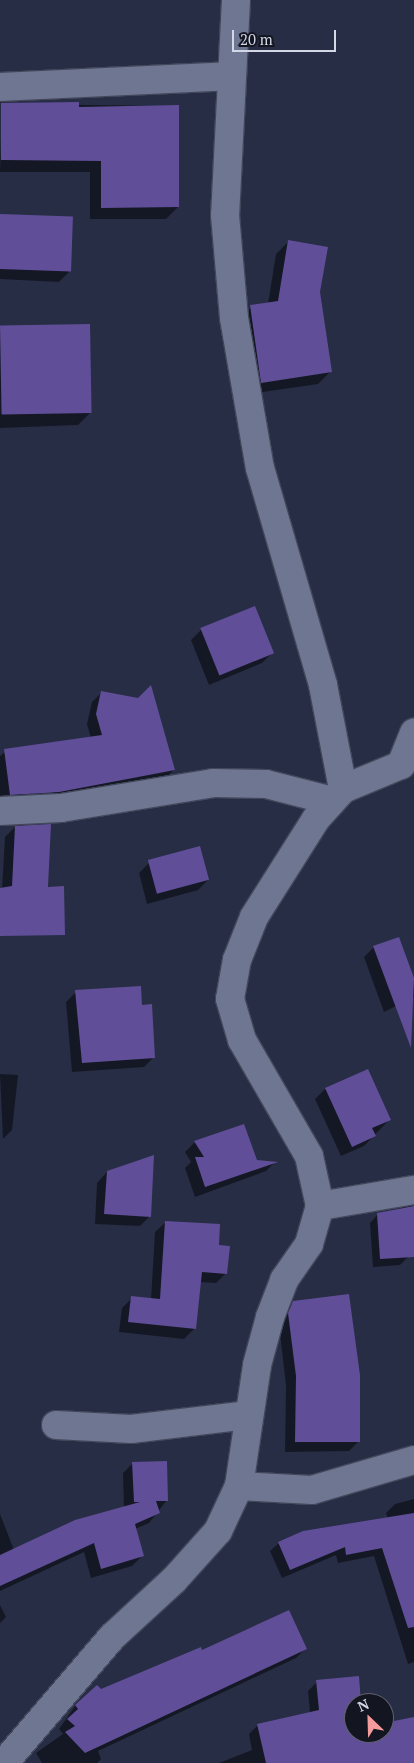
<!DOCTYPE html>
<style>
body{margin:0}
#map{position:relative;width:414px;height:1763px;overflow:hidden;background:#272d44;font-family:"PT Serif",serif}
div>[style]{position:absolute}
.shadow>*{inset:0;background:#0007}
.building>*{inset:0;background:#614e98;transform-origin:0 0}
.roads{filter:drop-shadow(1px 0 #43475b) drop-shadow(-1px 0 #43475b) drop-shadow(0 1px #43475b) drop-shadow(0 -1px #43475b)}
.street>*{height:28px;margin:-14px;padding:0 14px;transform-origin:14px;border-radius:14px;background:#6e7691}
span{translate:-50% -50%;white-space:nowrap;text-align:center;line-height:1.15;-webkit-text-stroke:5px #131621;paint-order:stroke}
.north{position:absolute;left:344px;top:1693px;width:50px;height:50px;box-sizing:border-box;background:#131621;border:1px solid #606370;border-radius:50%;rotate:336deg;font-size:14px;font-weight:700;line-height:20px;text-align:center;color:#d3d7e7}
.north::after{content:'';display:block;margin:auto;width:18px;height:22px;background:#f59b9c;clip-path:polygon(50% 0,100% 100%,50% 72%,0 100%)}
.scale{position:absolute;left:232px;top:30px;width:104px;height:22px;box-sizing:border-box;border:2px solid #d3d7e7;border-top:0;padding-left:6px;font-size:15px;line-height:18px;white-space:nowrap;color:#d3d7e7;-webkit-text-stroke:4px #131621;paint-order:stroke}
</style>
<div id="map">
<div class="shadow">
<div style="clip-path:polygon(2px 104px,178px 106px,178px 207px,166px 219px,90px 219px,90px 172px,0 172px)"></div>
<div style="clip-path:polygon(0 215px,69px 272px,59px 282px,0 279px)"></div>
<div style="clip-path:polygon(288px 242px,319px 292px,330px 372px,318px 384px,249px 394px,239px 319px,251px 307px,268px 304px,276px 254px)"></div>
<div style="clip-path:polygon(0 328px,91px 412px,78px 425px,0 428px)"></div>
<div style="clip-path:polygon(201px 630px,272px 653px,262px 663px,209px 685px,191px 640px)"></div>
<div style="clip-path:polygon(102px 692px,174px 770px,164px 779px,53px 801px,48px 752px,91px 738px,87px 724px,92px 702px)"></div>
<div style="clip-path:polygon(5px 752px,33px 793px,23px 803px,0 799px,0 756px)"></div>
<div style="clip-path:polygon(49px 825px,0 924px,5px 837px,15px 827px)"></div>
<div style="clip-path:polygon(149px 863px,208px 880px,198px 890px,147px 904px,139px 873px)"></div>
<div style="clip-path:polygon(398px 938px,414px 982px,414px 997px,384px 1012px,364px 957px,374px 947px)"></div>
<div style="clip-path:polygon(76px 992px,141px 1006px,154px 1057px,144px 1067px,72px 1072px,66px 1002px)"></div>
<div style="clip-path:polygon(0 1074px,18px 1075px,12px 1130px,3px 1139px)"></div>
<div style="clip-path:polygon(325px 1089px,389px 1120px,364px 1146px,341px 1156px,315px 1099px)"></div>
<div style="clip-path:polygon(244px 1126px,256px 1161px,275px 1162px,266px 1171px,195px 1197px,185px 1168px,191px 1162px,185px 1152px,195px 1142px)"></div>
<div style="clip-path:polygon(107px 1172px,150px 1216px,140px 1226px,95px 1224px,97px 1183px)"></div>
<div style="clip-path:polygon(414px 1205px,409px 1256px,400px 1265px,373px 1267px,370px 1223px,378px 1214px)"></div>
<div style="clip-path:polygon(166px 1222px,218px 1246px,226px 1273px,216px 1283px,200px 1282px,194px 1329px,184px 1339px,119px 1332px,122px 1308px,132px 1298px,151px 1300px,155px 1232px)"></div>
<div style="clip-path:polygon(293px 1302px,359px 1441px,349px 1451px,285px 1452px,286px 1386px,279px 1324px)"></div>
<div style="clip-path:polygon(133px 1463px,167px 1500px,149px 1523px,135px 1529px,142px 1556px,132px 1566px,91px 1578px,84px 1552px,0 1591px,0 1514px,14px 1550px,124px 1508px,123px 1473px)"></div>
<div style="clip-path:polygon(414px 1499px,414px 1662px,408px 1664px,374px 1556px,338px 1563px,336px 1555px,282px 1578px,270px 1551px,279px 1543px,388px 1519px,386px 1513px,395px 1504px)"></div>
<div style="clip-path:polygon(0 1605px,6px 1617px,0 1623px)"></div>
<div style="clip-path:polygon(306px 1648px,296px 1658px,98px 1751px,101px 1759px,97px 1763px,42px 1763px,36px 1753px,63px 1734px,59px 1729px,76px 1705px,100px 1691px,202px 1652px)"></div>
<div style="clip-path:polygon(317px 1682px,360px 1703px,354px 1703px,354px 1733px,363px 1733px,347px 1763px,219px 1763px,252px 1750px,249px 1734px,258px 1725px,310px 1713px,308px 1691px)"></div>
</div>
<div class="building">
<div style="clip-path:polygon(79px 102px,79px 107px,179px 105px,179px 207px,101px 208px,101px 161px,1px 160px,1px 103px)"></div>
<div style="left:0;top:214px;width:73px;height:55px;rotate:2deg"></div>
<div style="clip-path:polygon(288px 240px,328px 247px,320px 292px,332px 372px,261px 383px,250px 305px,278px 301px)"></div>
<div style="left:90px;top:324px;width:89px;height:90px;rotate:89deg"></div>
<div style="left:255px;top:606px;width:51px;height:59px;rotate:68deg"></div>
<div style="clip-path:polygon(151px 685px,175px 770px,59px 792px,10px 795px,4px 749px,102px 735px,96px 714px,101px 691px,138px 698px)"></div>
<div style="clip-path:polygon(51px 824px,48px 887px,64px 886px,65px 935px,0 936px,0 888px,12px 886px,15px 826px)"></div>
<div style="left:200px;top:846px;width:35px;height:54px;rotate:75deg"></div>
<div style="clip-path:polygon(399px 937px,414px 978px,411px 1048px,373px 946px)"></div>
<div style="clip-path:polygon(141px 986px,142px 1005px,152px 1004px,155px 1058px,82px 1063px,75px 990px)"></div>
<div style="clip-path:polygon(368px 1069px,391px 1120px,372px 1128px,376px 1136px,352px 1147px,325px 1088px)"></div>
<div style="clip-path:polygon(244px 1124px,257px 1160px,278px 1162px,205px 1187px,195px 1157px,204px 1157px,194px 1141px)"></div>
<div style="clip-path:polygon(154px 1155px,151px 1217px,104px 1214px,107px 1171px)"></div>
<div style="clip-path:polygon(414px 1206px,414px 1257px,380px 1259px,377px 1213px)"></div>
<div style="clip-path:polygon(165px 1221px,220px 1224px,219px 1245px,230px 1246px,227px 1274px,202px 1272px,196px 1329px,128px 1322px,131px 1296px,160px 1299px)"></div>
<div style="clip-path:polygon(349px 1294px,360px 1375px,360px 1442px,295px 1442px,296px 1376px,288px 1313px,293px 1301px)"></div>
<div style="clip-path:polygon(167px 1461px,168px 1501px,156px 1501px,160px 1513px,135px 1524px,144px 1556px,101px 1569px,94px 1543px,0 1586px,0 1555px,75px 1520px,140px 1502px,134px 1502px,132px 1462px)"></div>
<div style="clip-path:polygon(414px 1513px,414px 1627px,408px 1628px,382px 1548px,346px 1555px,345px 1547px,290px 1570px,278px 1542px,303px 1531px)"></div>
<div style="clip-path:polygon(289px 1610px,307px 1649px,85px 1753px,65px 1732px,75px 1726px,67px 1719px,78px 1709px,75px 1705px,97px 1685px,101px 1689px,201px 1647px,202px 1650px)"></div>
<div style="clip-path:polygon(359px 1676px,361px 1703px,354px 1703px,354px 1733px,384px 1733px,384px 1723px,414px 1717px,414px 1763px,266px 1763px,257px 1724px,319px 1710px,316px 1680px)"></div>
</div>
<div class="roads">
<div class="street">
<div style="left:236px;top:0;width:215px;rotate:92.9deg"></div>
<div style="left:225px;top:215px;width:103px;rotate:85deg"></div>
<div style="left:234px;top:318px;width:152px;rotate:80.2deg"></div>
<div style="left:260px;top:468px;width:226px;rotate:73.8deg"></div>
<div style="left:323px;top:685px;width:106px;rotate:79.1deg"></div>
<div style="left:0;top:87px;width:230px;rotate:-2.7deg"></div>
<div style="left:0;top:811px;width:61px;rotate:-2.8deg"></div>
<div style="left:61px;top:808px;width:154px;rotate:-9.3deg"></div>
<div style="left:213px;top:783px;width:53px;rotate:1.1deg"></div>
<div style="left:266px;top:784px;width:68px;rotate:14.4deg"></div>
<div style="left:320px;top:1206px;width:95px;rotate:-9.7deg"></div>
<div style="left:56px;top:1425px;width:75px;rotate:3.1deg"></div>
<div style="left:131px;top:1429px;width:119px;rotate:-6.8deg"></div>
<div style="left:239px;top:1486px;width:73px;rotate:3.1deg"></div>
<div style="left:312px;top:1490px;width:106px;rotate:-16.4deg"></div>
<div style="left:4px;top:1763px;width:166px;rotate:-49.4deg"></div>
<div style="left:112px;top:1637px;width:84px;rotate:-42.6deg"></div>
<div style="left:174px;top:1580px;width:66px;rotate:-48.1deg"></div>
<div style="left:218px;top:1531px;width:50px;rotate:-65deg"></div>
<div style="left:239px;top:1486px;width:122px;rotate:-81.5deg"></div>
<div style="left:257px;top:1365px;width:50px;rotate:-74.8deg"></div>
<div style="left:270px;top:1317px;width:40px;rotate:-69deg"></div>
<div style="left:284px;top:1280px;width:44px;rotate:-55.2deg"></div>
<div style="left:309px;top:1244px;width:40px;rotate:-74deg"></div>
<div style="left:320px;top:1206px;width:51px;rotate:-102.4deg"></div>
<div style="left:309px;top:1156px;width:134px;rotate:-120deg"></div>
<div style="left:242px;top:1040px;width:43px;rotate:-106.3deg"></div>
<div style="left:230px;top:999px;width:40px;rotate:-80deg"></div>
<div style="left:237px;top:960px;width:46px;rotate:-68.4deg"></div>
<div style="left:254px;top:917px;width:116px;rotate:-57.7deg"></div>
<div style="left:316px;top:819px;width:40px;rotate:-48deg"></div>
<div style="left:343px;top:789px;width:63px;rotate:-22.5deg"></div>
<div style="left:401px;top:765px;width:35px;rotate:-68deg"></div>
</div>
</div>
<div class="north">N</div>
<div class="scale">20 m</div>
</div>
